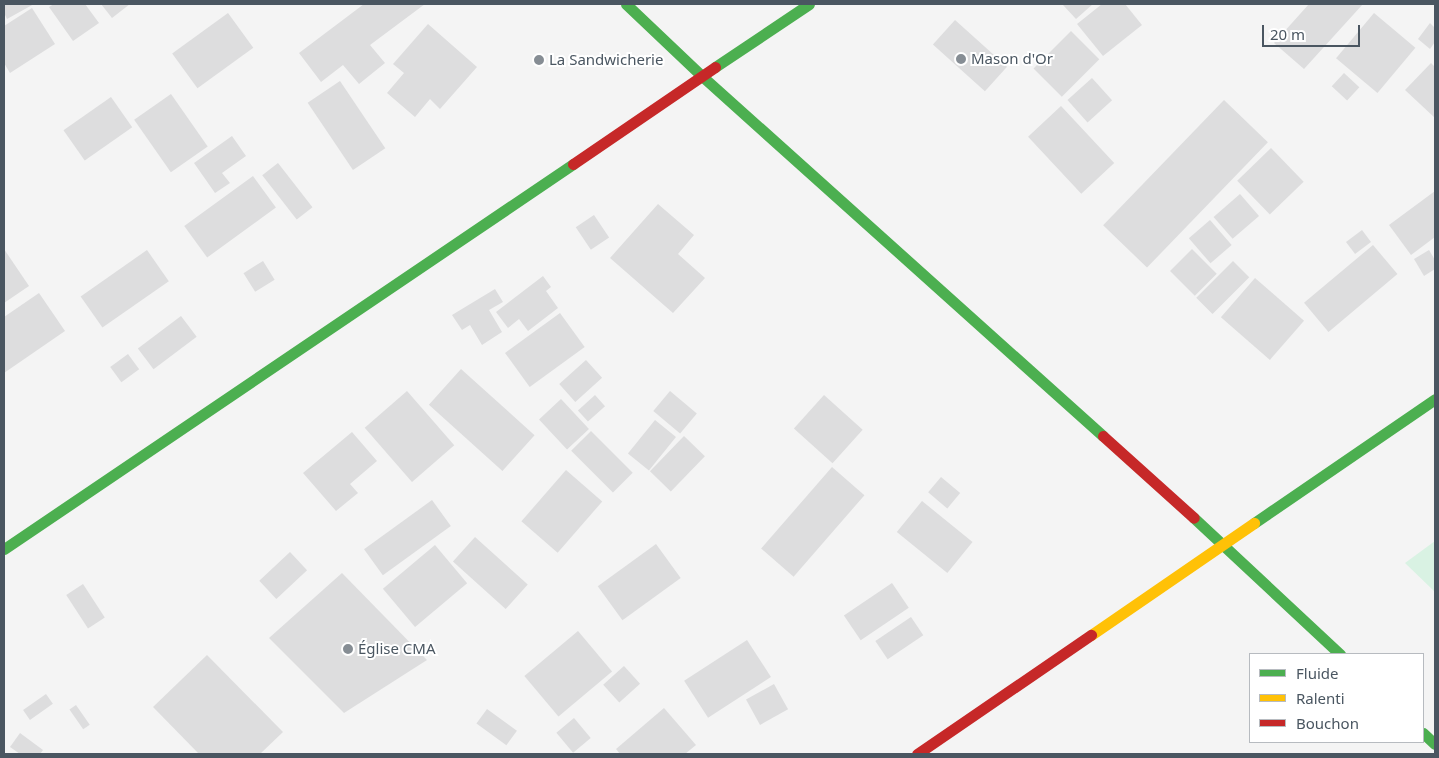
<!DOCTYPE html>
<meta charset="utf-8">
<style>
body{margin:0}
#map{position:relative;width:1439px;height:758px;overflow:hidden;background:#f4f4f4;font-family:"Noto Sans",sans-serif}
div>[style]{position:absolute}
.green>*{inset:0;background:#d9f2e3}
.building>*{inset:0;background:#ddddde;transform-origin:0 0}
.fast>*{height:11px;margin:-5.5px;padding:0 5.5px;transform-origin:5.5px;border-radius:5.5px;background:#4caf50}
.slow>*{height:11px;margin:-5.5px;padding:0 5.5px;transform-origin:5.5px;border-radius:5.5px;background:#ffc107}
.jam>*{height:11px;margin:-5.5px;padding:0 5.5px;transform-origin:5.5px;border-radius:5.5px;background:#c62828}
.dots>*{width:14px;height:14px;translate:-50% -50%;box-sizing:border-box;border:2px solid #fff;border-radius:50%}
span{translate:-50% -50%;white-space:nowrap;text-align:center;line-height:1.15;-webkit-text-stroke:4px #fff;paint-order:stroke}
.poi-label{font-size:15px;color:#4a5661}
.left{translate:0 -50%;text-align:left}
.frame{position:absolute;inset:0;border:5px solid #4a5661;pointer-events:none}
.legend{position:absolute;left:1249px;top:653px;width:175px;height:90px;box-sizing:border-box;background:#fff;border:1px solid #b7bbc0;margin:0;padding:6px 9px;list-style:none;font-size:15px;color:#4a5661}
.legend li{display:flex;align-items:center;gap:10px;height:25px}
.legend b{width:25px;border:1px solid #b7bbc0}
.scale{position:absolute;left:1262px;top:25px;width:98px;height:22px;box-sizing:border-box;border:2px solid #4a5661;border-top:0;padding-left:6px;font-size:15px;line-height:18px;white-space:nowrap;color:#4a5661;-webkit-text-stroke:4px #fff;paint-order:stroke}
</style>
<div id="map">
<div class="green">
<div style="clip-path:polygon(1435px 541px,1435px 592px,1405px 563px)"></div>
</div>
<div class="building">
<div style="clip-path:polygon(4px 4px,34px 4px,7px 19px,4px 13px)"></div>
<div style="clip-path:polygon(54px 4px,85px 4px,99px 23px,73px 41px,49px 7px)"></div>
<div style="clip-path:polygon(101px 4px,130px 4px,112px 18px)"></div>
<div style="clip-path:polygon(364px 4px,425px 4px,370px 45px,385px 63px,359px 84px,343px 65px,321px 82px,299px 53px)"></div>
<div style="clip-path:polygon(1065px 4px,1093px 4px,1076px 19px,1063px 5px)"></div>
<div style="clip-path:polygon(1102px 4px,1125px 4px,1142px 25px,1103px 56px,1077px 24px)"></div>
<div style="clip-path:polygon(1309px 4px,1363px 4px,1304px 69px,1274px 43px)"></div>
<div style="clip-path:polygon(32px 8px,55px 44px,10px 73px,4px 63px,4px 26px)"></div>
<div style="left:228px;top:13px;width:43px;height:69px;rotate:54deg"></div>
<div style="left:1374px;top:13px;width:54px;height:59px;rotate:40deg"></div>
<div style="left:955px;top:20px;width:70px;height:33px;rotate:42deg"></div>
<div style="clip-path:polygon(1430px 23px,1435px 28px,1435px 42px,1430px 49px,1418px 39px)"></div>
<div style="clip-path:polygon(428px 24px,477px 67px,440px 109px,430px 99px,415px 117px,387px 93px,404px 73px,393px 64px)"></div>
<div style="left:1071px;top:31px;width:40px;height:53px;rotate:45deg"></div>
<div style="clip-path:polygon(1431px 63px,1435px 67px,1435px 118px,1405px 90px)"></div>
<div style="left:1344px;top:73px;width:21px;height:18px;rotate:43deg"></div>
<div style="left:1092px;top:78px;width:30px;height:33px;rotate:48deg"></div>
<div style="left:340px;top:81px;width:81px;height:39px;rotate:56deg"></div>
<div style="left:171px;top:94px;width:64px;height:45px;rotate:55deg"></div>
<div style="left:111px;top:97px;width:37px;height:58px;rotate:55deg"></div>
<div style="left:1224px;top:100px;width:61px;height:174px;rotate:44deg"></div>
<div style="left:1061px;top:106px;width:78px;height:45px;rotate:47deg"></div>
<div style="clip-path:polygon(232px 136px,246px 156px,222px 173px,230px 183px,215px 193px,194px 163px)"></div>
<div style="left:1271px;top:148px;width:47px;height:47px;rotate:46deg"></div>
<div style="left:278px;top:163px;width:56px;height:20px;rotate:52deg"></div>
<div style="left:253px;top:176px;width:39px;height:85px;rotate:54deg"></div>
<div style="clip-path:polygon(1435px 191px,1435px 237px,1411px 255px,1389px 225px)"></div>
<div style="left:1240px;top:194px;width:29px;height:35px;rotate:49deg"></div>
<div style="clip-path:polygon(658px 204px,694px 235px,678px 254px,705px 278px,673px 313px,610px 258px)"></div>
<div style="left:594px;top:215px;width:27px;height:22px;rotate:56deg"></div>
<div style="left:1210px;top:220px;width:33px;height:28px;rotate:49deg"></div>
<div style="left:1362px;top:230px;width:15px;height:20px;rotate:53deg"></div>
<div style="left:1373px;top:245px;width:38px;height:90px;rotate:50deg"></div>
<div style="clip-path:polygon(4px 249px,29px 286px,4px 303px)"></div>
<div style="left:1192px;top:249px;width:35px;height:31px;rotate:45deg"></div>
<div style="left:147px;top:250px;width:38px;height:81px;rotate:55deg"></div>
<div style="clip-path:polygon(1429px 250px,1435px 260px,1435px 269px,1424px 276px,1414px 259px)"></div>
<div style="left:263px;top:261px;width:22px;height:23px;rotate:58deg"></div>
<div style="left:1233px;top:261px;width:23px;height:52px;rotate:45deg"></div>
<div style="clip-path:polygon(543px 276px,551px 287px,546px 291px,558px 308px,528px 331px,519px 319px,508px 328px,496px 312px)"></div>
<div style="left:1255px;top:278px;width:65px;height:52px;rotate:41deg"></div>
<div style="clip-path:polygon(495px 289px,503px 302px,489px 310px,502px 332px,482px 345px,470px 325px,462px 330px,452px 315px)"></div>
<div style="clip-path:polygon(39px 293px,65px 331px,4px 373px,4px 317px)"></div>
<div style="left:560px;top:313px;width:42px;height:68px;rotate:54deg"></div>
<div style="left:181px;top:316px;width:26px;height:54px;rotate:53deg"></div>
<div style="left:128px;top:354px;width:19px;height:22px;rotate:54deg"></div>
<div style="left:586px;top:360px;width:24px;height:36px;rotate:48deg"></div>
<div style="left:461px;top:369px;width:99px;height:48px;rotate:42deg"></div>
<div style="left:407px;top:391px;width:72px;height:56px;rotate:49deg"></div>
<div style="left:670px;top:391px;width:35px;height:26px;rotate:40deg"></div>
<div style="left:595px;top:395px;width:15px;height:23px;rotate:48deg"></div>
<div style="left:824px;top:395px;width:52px;height:45px;rotate:42deg"></div>
<div style="left:561px;top:399px;width:41px;height:30px;rotate:47deg"></div>
<div style="left:655px;top:420px;width:27px;height:43px;rotate:39deg"></div>
<div style="left:591px;top:431px;width:59px;height:28px;rotate:45deg"></div>
<div style="clip-path:polygon(352px 432px,377px 461px,350px 484px,358px 493px,336px 511px,303px 473px)"></div>
<div style="left:684px;top:436px;width:29px;height:49px;rotate:44deg"></div>
<div style="left:832px;top:467px;width:43px;height:108px;rotate:41deg"></div>
<div style="left:566px;top:470px;width:48px;height:68px;rotate:41deg"></div>
<div style="left:941px;top:477px;width:25px;height:20px;rotate:40deg"></div>
<div style="left:432px;top:500px;width:32px;height:84px;rotate:54deg"></div>
<div style="left:922px;top:501px;width:65px;height:40px;rotate:39deg"></div>
<div style="left:475px;top:537px;width:71px;height:33px;rotate:42deg"></div>
<div style="left:656px;top:544px;width:42px;height:72px;rotate:54deg"></div>
<div style="left:435px;top:545px;width:50px;height:68px;rotate:50deg"></div>
<div style="left:290px;top:552px;width:25px;height:42px;rotate:47deg"></div>
<div style="clip-path:polygon(342px 573px,427px 660px,344px 713px,269px 638px)"></div>
<div style="left:892px;top:583px;width:30px;height:58px;rotate:56deg"></div>
<div style="left:83px;top:584px;width:40px;height:20px;rotate:57deg"></div>
<div style="left:911px;top:617px;width:22px;height:43px;rotate:56deg"></div>
<div style="left:578px;top:631px;width:53px;height:70px;rotate:50deg"></div>
<div style="left:747px;top:640px;width:44px;height:75px;rotate:57deg"></div>
<div style="clip-path:polygon(207px 655px,283px 732px,260px 754px,199px 754px,153px 707px)"></div>
<div style="left:624px;top:666px;width:24px;height:28px;rotate:48deg"></div>
<div style="left:774px;top:684px;width:29px;height:32px;rotate:61deg"></div>
<div style="left:46px;top:694px;width:12px;height:28px;rotate:55deg"></div>
<div style="left:76px;top:705px;width:24px;height:8px;rotate:55deg"></div>
<div style="clip-path:polygon(664px 708px,696px 745px,685px 754px,620px 754px,616px 749px)"></div>
<div style="left:487px;top:709px;width:37px;height:18px;rotate:36deg"></div>
<div style="left:574px;top:718px;width:26px;height:23px;rotate:50deg"></div>
<div style="clip-path:polygon(20px 733px,43px 750px,40px 754px,20px 754px,10px 747px)"></div>
</div>
<div class="fast">
<div style="left:626px;top:4px;width:106px;rotate:43.5deg"></div>
<div style="left:703px;top:77px;width:537px;rotate:41.91deg"></div>
<div style="left:715px;top:67px;width:113px;rotate:-33.8deg"></div>
<div style="left:1194px;top:518px;width:200px;rotate:43deg"></div>
<div style="left:1254px;top:523px;width:219px;rotate:-34.4deg"></div>
<div style="left:4px;top:549px;width:687px;rotate:-34.08deg"></div>
<div style="left:1423px;top:733px;width:16px;rotate:43deg"></div>
</div>
<div class="slow">
<div style="left:1091px;top:635px;width:198px;rotate:-34.5deg"></div>
</div>
<div class="jam">
<div style="left:573px;top:164px;width:172px;rotate:-34.3deg"></div>
<div style="left:1103px;top:436px;width:122px;rotate:42deg"></div>
<div style="left:917px;top:754px;width:211px;rotate:-34.4deg"></div>
</div>
<div class="dots">
<div style="left:961px;top:59px;background:#868d94"></div>
<div style="left:539px;top:60px;background:#868d94"></div>
<div style="left:348px;top:649px;background:#868d94"></div>
</div>
<div class="poi-label">
<span class="left" style="left:971px;top:59px">Mason d'Or</span>
<span class="left" style="left:549px;top:60px">La Sandwicherie</span>
<span class="left" style="left:358px;top:649px">Église CMA</span>
</div>
<div class="frame"></div>
<ul class="legend">
<li><b style="height:6px;background:#4caf50"></b>Fluide</li>
<li><b style="height:6px;background:#ffc107"></b>Ralenti</li>
<li><b style="height:6px;background:#c62828"></b>Bouchon</li>
</ul>
<div class="scale">20 m</div>
</div>
